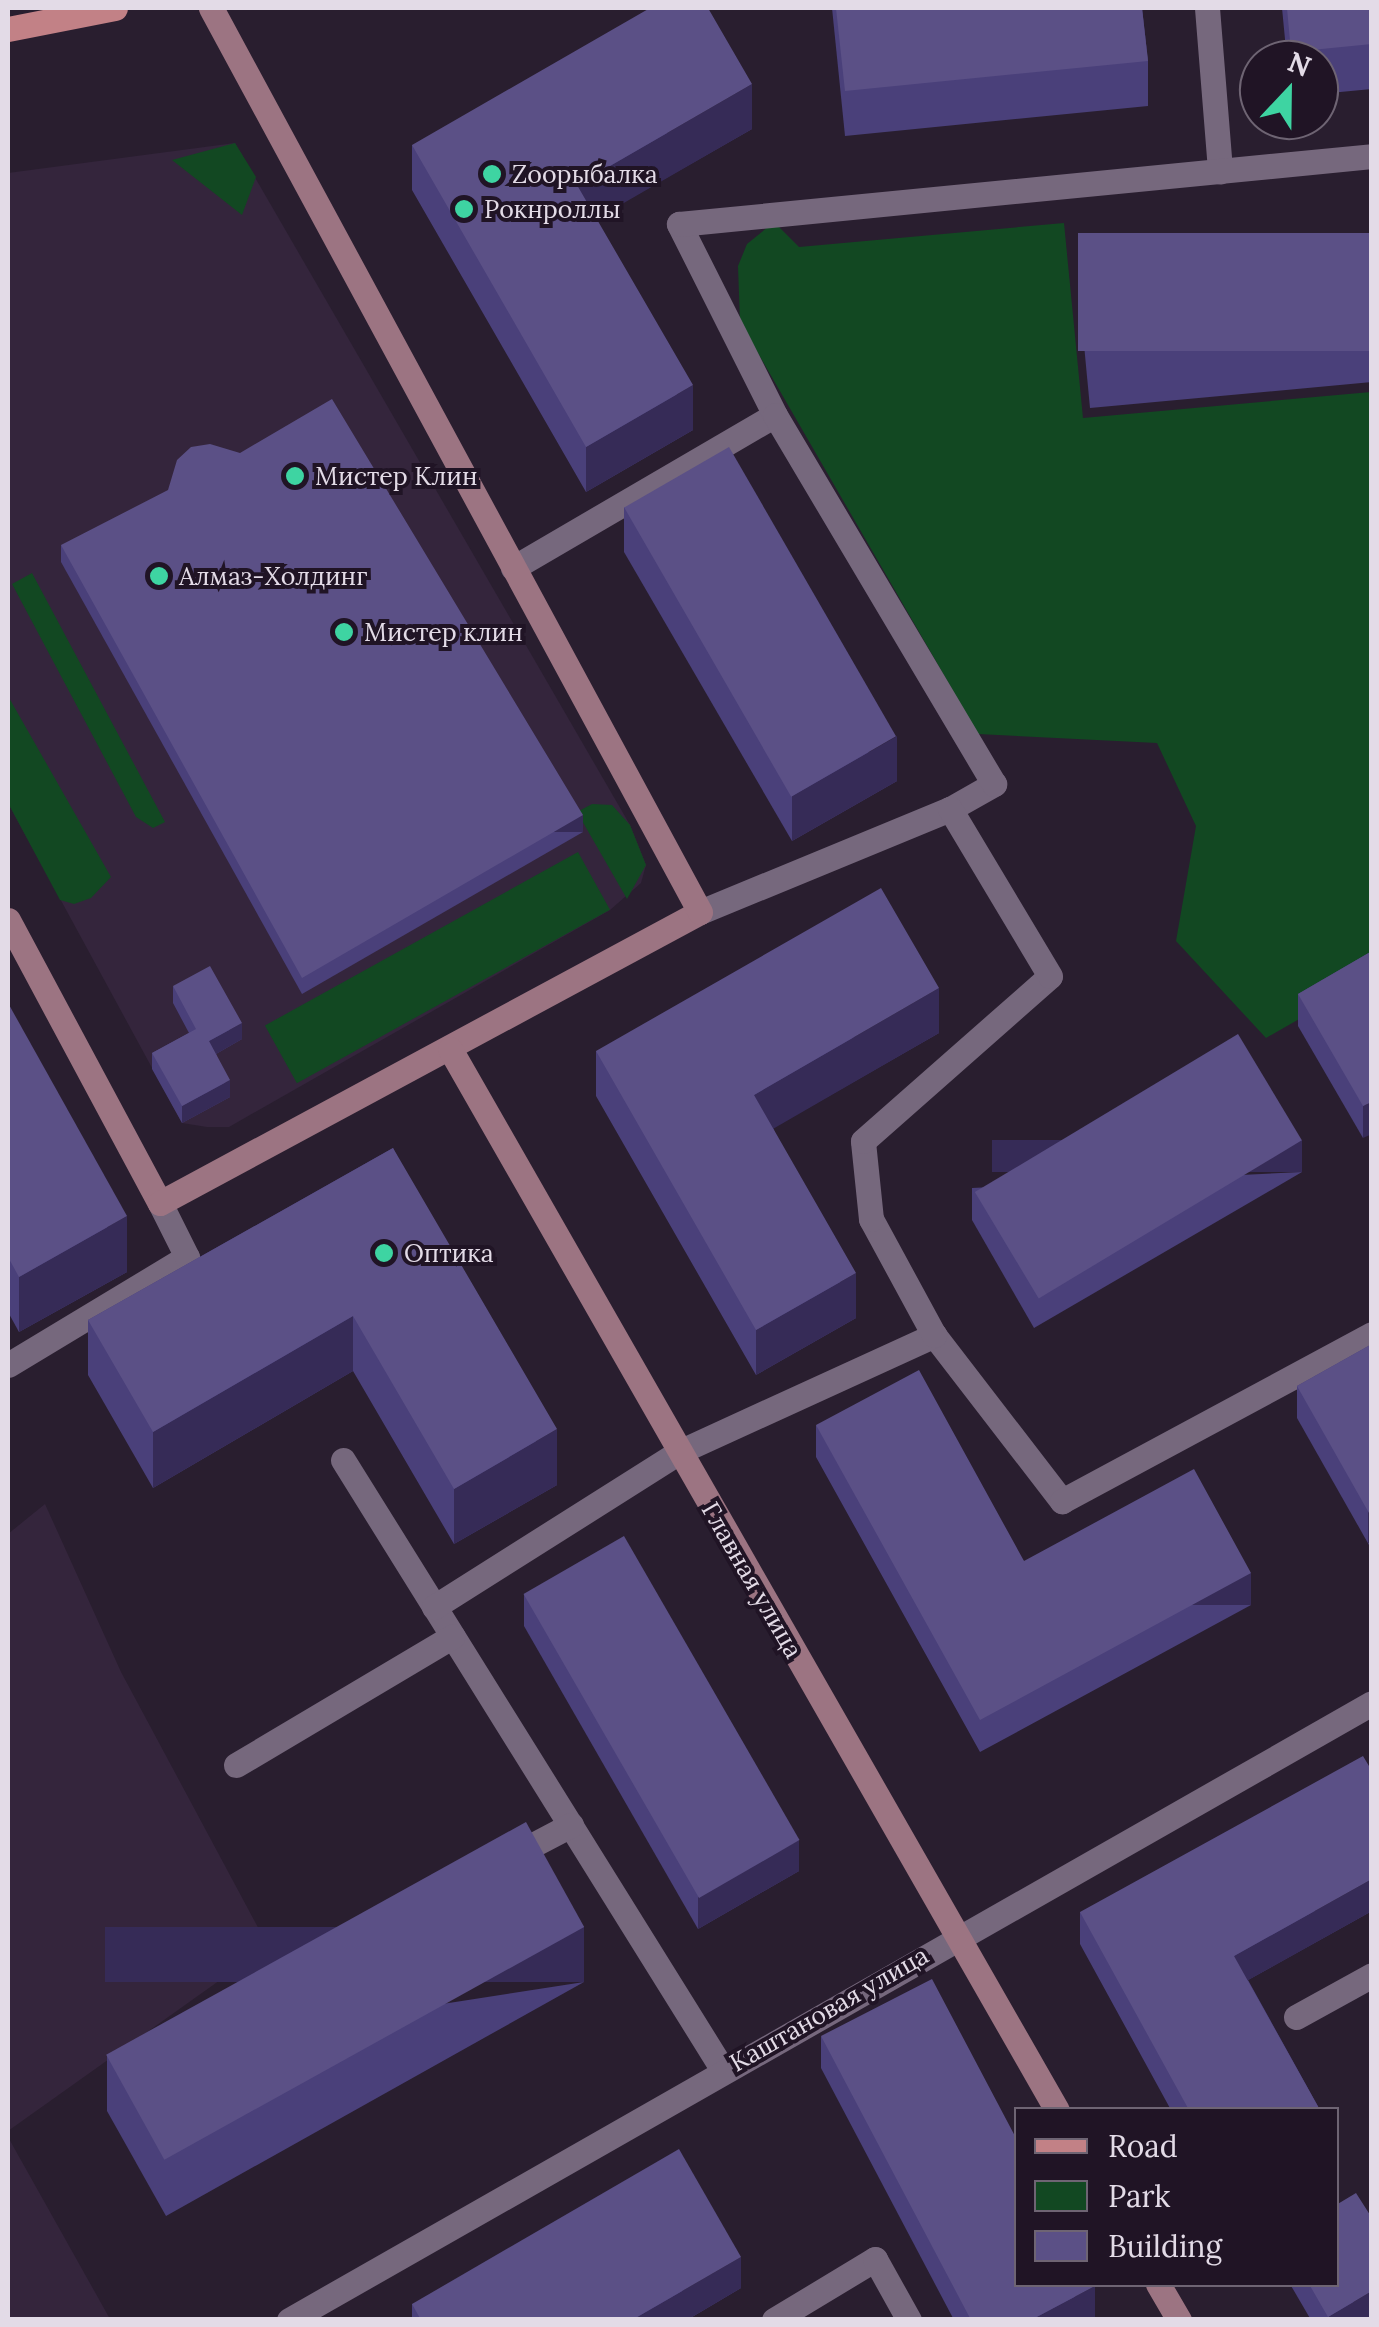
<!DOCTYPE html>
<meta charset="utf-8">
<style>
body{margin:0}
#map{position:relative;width:1379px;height:2327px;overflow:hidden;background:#291e2f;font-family:Lora,serif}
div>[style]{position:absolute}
.built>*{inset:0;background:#34253c}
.green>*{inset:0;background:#124822;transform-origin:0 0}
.lane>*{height:25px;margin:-12.5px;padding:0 12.5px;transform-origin:12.5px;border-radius:12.5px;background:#76687d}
.street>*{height:25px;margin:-12.5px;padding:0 12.5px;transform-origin:12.5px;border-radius:12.5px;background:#76687d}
.secondary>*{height:25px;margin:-12.5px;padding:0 12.5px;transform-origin:12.5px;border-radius:12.5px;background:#9c7482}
.primary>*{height:25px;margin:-12.5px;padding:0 12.5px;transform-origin:12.5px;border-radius:12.5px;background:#c28186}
.wall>*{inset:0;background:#4a407a}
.shaded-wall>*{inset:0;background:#362b57;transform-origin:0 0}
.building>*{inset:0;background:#5b5086;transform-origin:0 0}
.dots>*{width:28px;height:28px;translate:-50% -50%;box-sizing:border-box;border:5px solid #201425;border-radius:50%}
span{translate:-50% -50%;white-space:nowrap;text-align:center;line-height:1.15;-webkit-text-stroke:8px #201425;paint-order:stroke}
.poi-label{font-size:25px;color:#e3dbe7}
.left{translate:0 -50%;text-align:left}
.street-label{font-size:25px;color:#e3dbe7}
.frame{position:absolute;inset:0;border:10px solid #e3dbe7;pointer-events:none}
.legend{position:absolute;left:1014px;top:2107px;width:325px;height:180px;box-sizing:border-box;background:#201425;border:2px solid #6e6473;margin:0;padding:12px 18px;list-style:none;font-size:30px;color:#e3dbe7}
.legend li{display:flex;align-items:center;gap:20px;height:50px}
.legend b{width:50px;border:2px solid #6e6473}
.north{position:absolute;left:1239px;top:40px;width:100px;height:100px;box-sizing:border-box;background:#201425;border:2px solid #6e6473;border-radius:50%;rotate:22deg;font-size:28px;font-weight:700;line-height:40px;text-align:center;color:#e3dbe7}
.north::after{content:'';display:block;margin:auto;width:35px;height:45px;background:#3ed4a2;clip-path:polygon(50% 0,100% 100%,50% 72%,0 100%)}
</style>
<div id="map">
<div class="built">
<div style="clip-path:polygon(235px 143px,630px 825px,646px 865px,641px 883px,610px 910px,229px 1127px,207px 1127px,182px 1123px,8px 803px,8px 173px)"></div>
<div style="clip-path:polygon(45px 1504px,121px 1672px,268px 1946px,8px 2131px,8px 1534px)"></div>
<div style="clip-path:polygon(8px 2137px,110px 2319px,8px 2319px)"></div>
</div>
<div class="green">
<div style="clip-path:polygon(235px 143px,256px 177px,242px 215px,172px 160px)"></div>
<div style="clip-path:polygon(774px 222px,799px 247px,1064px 223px,1083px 418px,1371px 392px,1371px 978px,1266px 1038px,1176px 941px,1196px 826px,1157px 743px,978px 734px,740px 322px,738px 266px,747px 244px)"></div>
<div style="clip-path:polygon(32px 573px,165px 822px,153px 828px,136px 817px,12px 584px)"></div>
<div style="clip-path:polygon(8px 696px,111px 877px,91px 898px,74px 904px,60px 900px,8px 803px)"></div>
<div style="clip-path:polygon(592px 804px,612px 805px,630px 825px,646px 865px,627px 899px,577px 812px)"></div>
<div style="left:578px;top:852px;width:66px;height:358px;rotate:61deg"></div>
</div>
<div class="lane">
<div style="left:1207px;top:8px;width:164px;rotate:85.4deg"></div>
<div style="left:513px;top:568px;width:303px;rotate:-30.3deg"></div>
<div style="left:775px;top:415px;width:214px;rotate:-116.7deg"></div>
<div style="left:679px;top:224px;width:696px;rotate:-5.6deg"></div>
<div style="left:700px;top:912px;width:270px;rotate:-22.4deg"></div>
<div style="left:950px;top:809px;width:51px;rotate:-29.6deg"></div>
<div style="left:994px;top:784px;width:429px;rotate:-120.7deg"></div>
<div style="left:934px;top:1335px;width:210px;rotate:52.4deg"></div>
<div style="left:1062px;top:1501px;width:352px;rotate:-28.3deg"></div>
<div style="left:8px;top:1365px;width:209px;rotate:-31.1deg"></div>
<div style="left:187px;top:1257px;width:60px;rotate:-116.6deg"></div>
<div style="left:343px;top:1460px;width:719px;rotate:58.08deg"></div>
<div style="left:434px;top:1607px;width:290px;rotate:-32.3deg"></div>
<div style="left:679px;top:1452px;width:281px;rotate:-24.6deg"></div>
<div style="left:934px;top:1335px;width:132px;rotate:-118.5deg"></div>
<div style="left:871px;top:1219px;width:78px;rotate:-95.9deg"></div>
<div style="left:863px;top:1141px;width:249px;rotate:-41.4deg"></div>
<div style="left:1050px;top:976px;width:195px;rotate:-120.9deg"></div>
<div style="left:236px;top:1765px;width:252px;rotate:-30.7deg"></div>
<div style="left:510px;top:1857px;width:69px;rotate:-27.7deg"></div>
<div style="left:1296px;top:2017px;width:87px;rotate:-28.9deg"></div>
<div style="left:774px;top:2320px;width:118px;rotate:-31.1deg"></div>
<div style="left:875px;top:2259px;width:70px;rotate:60.9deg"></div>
</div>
<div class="street">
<div style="left:289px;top:2320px;width:1246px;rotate:-29.67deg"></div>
</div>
<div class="secondary">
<div style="left:8px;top:920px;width:321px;rotate:61.8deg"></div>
<div style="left:160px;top:1203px;width:613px;rotate:-28.32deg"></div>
<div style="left:700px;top:912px;width:1028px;rotate:-118.41deg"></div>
<div style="left:450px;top:1049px;width:1222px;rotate:60.23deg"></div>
<div style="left:1158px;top:2284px;width:42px;rotate:59.7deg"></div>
</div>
<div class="primary">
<div style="left:8px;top:29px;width:109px;rotate:-11.1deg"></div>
</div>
<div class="wall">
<div style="clip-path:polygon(832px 8px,1142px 8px,1148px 61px,1148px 106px,845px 136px)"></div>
<div style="clip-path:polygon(1282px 8px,1372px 8px,1372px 89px,1319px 94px,1319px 60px,1287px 60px)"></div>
<div style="clip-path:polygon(752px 129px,596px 218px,693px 430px,586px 492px,412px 190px,412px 145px)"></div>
<div style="clip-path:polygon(1372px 233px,1372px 382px,1090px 408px,1079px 292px,1079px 260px)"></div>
<div style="clip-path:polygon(624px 507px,897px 781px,792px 841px,624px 552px)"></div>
<div style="clip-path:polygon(61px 545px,583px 832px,302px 994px,61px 562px)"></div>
<div style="clip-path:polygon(1372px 951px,1363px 1138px,1298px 1026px,1298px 994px)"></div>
<div style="clip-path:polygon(173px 986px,242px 1039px,216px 1054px,230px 1097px,182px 1123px,152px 1069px,152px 1053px,189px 1033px,173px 1003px)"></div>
<div style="clip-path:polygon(8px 1003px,127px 1272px,19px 1332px,8px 1312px)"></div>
<div style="clip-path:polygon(939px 1033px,773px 1128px,856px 1318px,756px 1375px,596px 1096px,596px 1051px)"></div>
<div style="clip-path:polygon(393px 1148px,557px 1485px,454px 1544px,353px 1371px,153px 1488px,88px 1375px,88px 1320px)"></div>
<div style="clip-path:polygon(1302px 1172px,1034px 1328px,972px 1220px,972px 1188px)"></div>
<div style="clip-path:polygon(1372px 1344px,1369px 1545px,1297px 1418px,1297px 1386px)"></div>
<div style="clip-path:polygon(816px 1425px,1024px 1561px,1251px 1605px,980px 1752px,816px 1457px)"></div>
<div style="clip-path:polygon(524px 1594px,799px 1871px,698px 1929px,524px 1626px)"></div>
<div style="clip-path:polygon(1372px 1911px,1248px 1980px,1320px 2110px,1171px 2110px,1080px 1944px,1080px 1912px)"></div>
<div style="clip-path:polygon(584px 1982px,166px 2216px,107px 2111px,107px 2056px)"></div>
<div style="clip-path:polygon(821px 2036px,1095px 2317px,1091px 2320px,954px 2320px,821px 2068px)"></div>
<div style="clip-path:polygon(1290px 2284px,1336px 2284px,1372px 2320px,1311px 2320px)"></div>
<div style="clip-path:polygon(741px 2288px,687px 2320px,412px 2320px,412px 2304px)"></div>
</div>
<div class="shaded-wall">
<div style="clip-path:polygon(752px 84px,752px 129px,577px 230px,577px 185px)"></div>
<div style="clip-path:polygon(693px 385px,693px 430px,586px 492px,586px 447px)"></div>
<div style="clip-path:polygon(897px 736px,897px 781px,792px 841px,792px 796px)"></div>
<div style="left:583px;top:815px;width:17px;height:325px;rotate:90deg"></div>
<div style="clip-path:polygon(939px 988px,939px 1033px,754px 1140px,754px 1095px)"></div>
<div style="clip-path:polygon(242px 1023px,242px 1039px,209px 1058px,209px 1041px)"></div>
<div style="clip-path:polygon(230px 1080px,230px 1097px,182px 1123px,182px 1106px)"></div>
<div style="clip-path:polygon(1372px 1102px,1372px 1134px,1363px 1138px,1363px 1106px)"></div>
<div style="left:1302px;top:1140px;width:32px;height:310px;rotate:90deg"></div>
<div style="clip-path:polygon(127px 1216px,127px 1272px,19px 1332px,19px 1277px)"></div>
<div style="clip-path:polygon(856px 1273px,856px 1318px,756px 1375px,756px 1330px)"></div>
<div style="clip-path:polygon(353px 1316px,353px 1371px,153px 1488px,153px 1432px)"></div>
<div style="clip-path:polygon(557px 1429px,557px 1485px,454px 1544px,454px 1489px)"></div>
<div style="left:1372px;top:1511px;width:32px;height:4px;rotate:90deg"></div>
<div style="left:1251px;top:1573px;width:32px;height:308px;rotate:90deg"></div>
<div style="clip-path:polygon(799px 1840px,799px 1871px,698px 1929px,698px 1897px)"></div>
<div style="clip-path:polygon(1372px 1879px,1372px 1911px,1234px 1988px,1234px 1956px)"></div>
<div style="left:584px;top:1927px;width:55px;height:479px;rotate:90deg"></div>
<div style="clip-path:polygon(741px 2257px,741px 2288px,687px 2320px,632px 2320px)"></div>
<div style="clip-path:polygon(1095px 2286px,1095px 2317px,1091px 2320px,1031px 2320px)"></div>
<div style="clip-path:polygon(1372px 2291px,1372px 2320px,1328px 2320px,1328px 2317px)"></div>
</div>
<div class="building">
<div style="clip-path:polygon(650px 8px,708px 8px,752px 84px,577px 185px,693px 385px,586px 447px,412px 145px)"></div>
<div style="clip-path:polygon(836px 8px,1142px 8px,1148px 61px,845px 91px)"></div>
<div style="clip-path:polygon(1287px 8px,1372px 8px,1372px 44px,1291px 52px)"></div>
<div style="left:1372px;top:233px;width:118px;height:294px;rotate:90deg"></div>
<div style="clip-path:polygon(332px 399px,583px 815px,302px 978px,61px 545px,168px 490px,177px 460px,191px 447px,210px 444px,240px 453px)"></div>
<div style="left:729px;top:447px;width:334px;height:121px;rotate:60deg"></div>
<div style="clip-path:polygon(881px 888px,939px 988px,754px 1095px,856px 1273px,756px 1330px,596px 1051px)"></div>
<div style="clip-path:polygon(1372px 951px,1372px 1102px,1363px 1106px,1298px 994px)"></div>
<div style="clip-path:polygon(210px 966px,242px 1023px,209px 1041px,230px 1080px,182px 1106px,152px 1053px,196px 1029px,173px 986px)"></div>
<div style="clip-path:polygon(8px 1003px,127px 1216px,19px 1277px,8px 1257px)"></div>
<div style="left:1238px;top:1034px;width:124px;height:307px;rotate:59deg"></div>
<div style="clip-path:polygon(393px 1148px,557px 1429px,454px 1489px,353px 1316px,153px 1432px,88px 1320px)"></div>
<div style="clip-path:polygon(1372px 1344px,1372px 1511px,1369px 1513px,1297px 1386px)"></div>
<div style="clip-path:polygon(919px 1370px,1024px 1561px,1194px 1469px,1251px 1573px,980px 1720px,816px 1425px)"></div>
<div style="left:624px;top:1536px;width:351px;height:116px;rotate:60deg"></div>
<div style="clip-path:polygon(1363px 1756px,1372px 1771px,1372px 1879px,1234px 1956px,1320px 2110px,1189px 2110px,1080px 1912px)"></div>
<div style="left:526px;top:1822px;width:120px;height:480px;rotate:61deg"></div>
<div style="clip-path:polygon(932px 1979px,1016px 2138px,1016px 2284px,1095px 2286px,1031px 2320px,971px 2320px,821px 2036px)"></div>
<div style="clip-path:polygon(679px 2149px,741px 2257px,632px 2320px,421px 2320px,412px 2304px)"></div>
<div style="clip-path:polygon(1356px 2193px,1372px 2218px,1372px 2291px,1328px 2317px,1309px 2284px,1336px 2284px,1336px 2205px)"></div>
</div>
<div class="dots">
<div style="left:492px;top:174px;background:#3ed4a2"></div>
<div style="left:464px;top:209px;background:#3ed4a2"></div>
<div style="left:295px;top:476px;background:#3ed4a2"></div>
<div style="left:159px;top:576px;background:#3ed4a2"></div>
<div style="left:344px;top:632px;background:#3ed4a2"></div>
<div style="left:384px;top:1253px;background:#3ed4a2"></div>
</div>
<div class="poi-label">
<span class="left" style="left:512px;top:174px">Zooрыбалка</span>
<span class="left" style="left:484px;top:209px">Рокнроллы</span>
<span class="left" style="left:315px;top:476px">Мистер Клин</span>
<span class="left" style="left:179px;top:576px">Алмаз-Холдинг</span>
<span class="left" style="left:364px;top:632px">Мистер клин</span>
<span class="left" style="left:404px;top:1253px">Оптика</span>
</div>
<div class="street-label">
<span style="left:752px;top:1580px;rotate:60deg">Главная улица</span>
<span style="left:829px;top:2009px;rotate:-30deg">Каштановая улица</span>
</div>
<div class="frame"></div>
<ul class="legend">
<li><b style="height:12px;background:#c28186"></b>Road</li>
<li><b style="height:28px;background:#124822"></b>Park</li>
<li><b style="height:28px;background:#5b5086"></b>Building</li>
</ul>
<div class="north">N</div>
</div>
